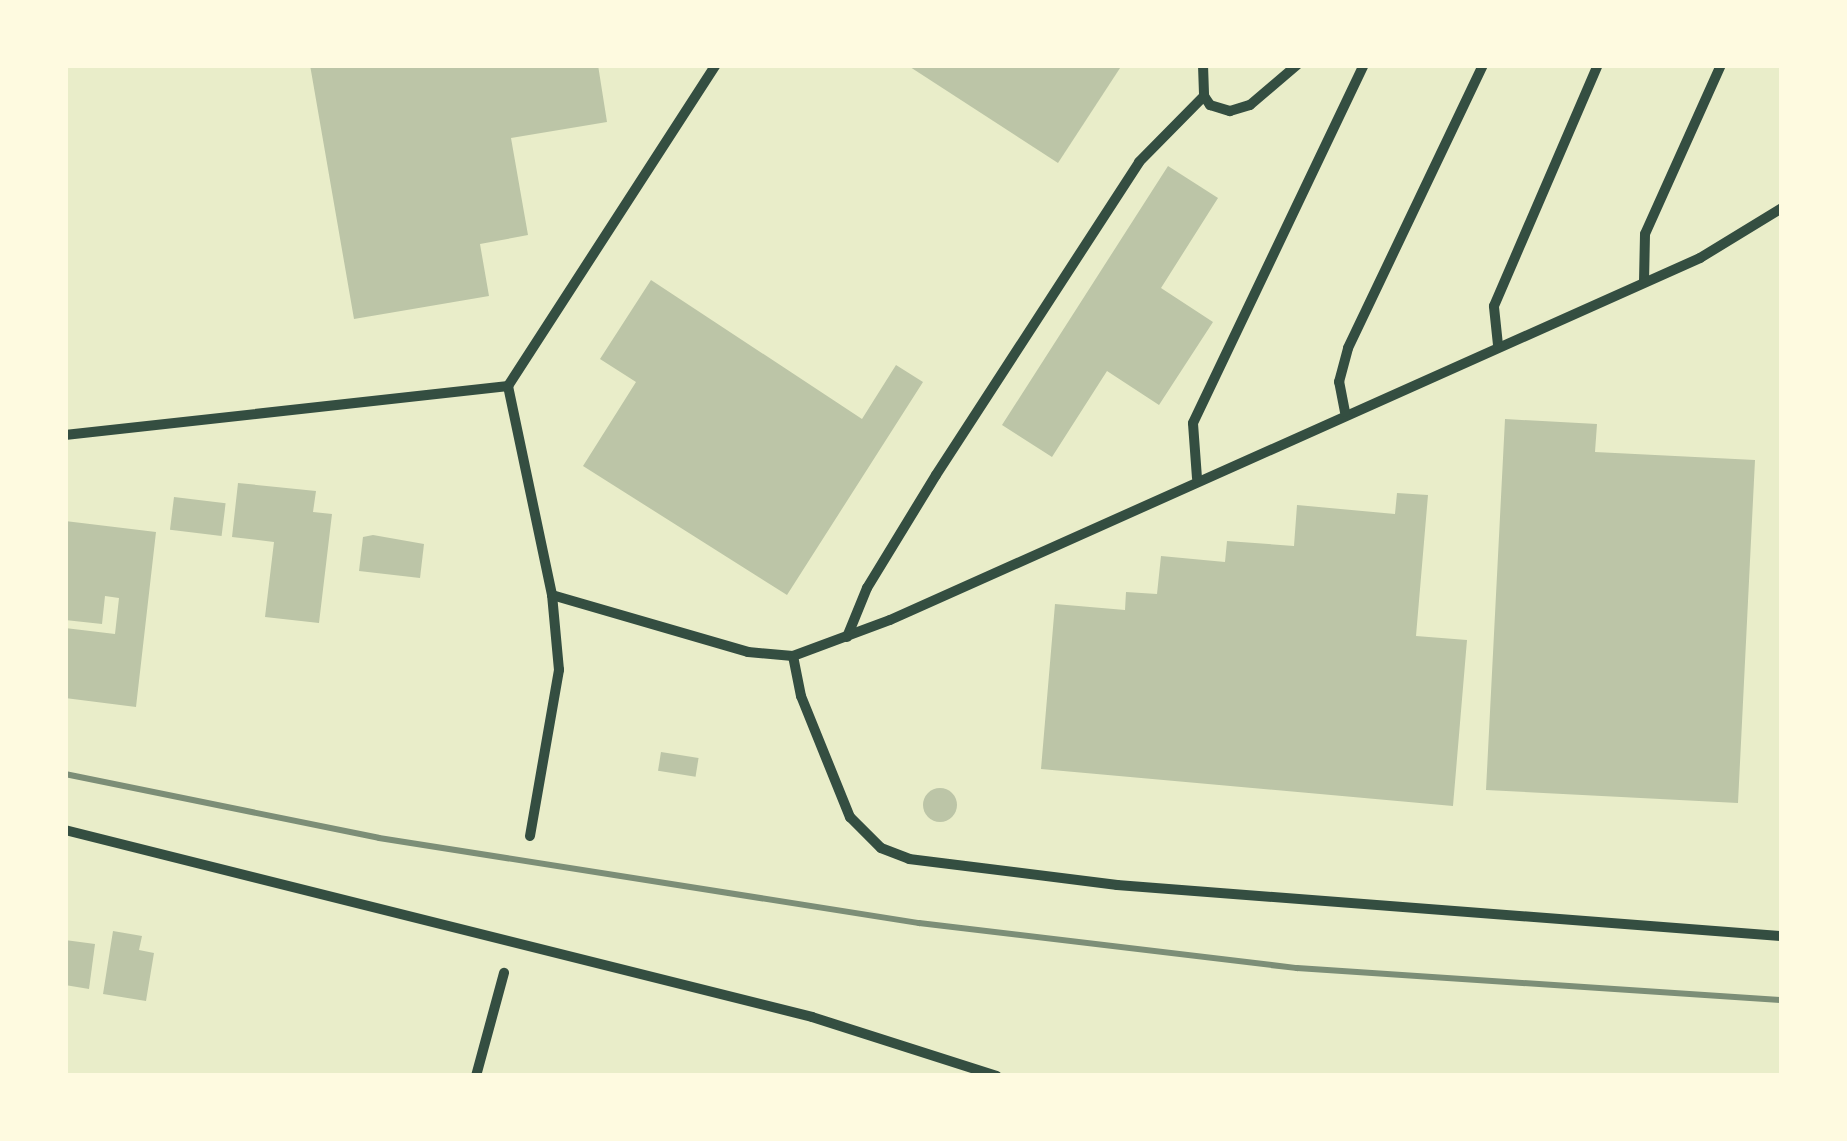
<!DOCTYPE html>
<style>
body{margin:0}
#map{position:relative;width:1847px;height:1141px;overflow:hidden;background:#e9edc9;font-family:Bitter,serif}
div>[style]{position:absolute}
.building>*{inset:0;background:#bcc5a7;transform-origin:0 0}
.round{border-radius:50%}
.minor>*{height:10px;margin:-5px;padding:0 5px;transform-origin:5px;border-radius:5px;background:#344e41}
.rail>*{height:6px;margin:-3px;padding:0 3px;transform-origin:3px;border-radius:3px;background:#7c8e77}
span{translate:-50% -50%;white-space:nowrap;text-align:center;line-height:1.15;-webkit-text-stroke:9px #fefae0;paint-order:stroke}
.frame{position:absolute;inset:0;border:68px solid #fefae0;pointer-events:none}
</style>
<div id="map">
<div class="building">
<div style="clip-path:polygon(310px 65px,598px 65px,607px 122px,511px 138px,528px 235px,480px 244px,489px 296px,354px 319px)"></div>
<div style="clip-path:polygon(907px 65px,1122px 65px,1058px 163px)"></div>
<div style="clip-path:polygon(1168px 166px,1218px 198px,1161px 288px,1213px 322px,1159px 405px,1107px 371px,1052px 457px,1002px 425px)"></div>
<div style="clip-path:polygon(651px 280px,862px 419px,896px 365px,923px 382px,787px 595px,583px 466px,636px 382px,600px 359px)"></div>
<div style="clip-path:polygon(1505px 419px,1597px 424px,1595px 452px,1755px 460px,1738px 803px,1486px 790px)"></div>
<div style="clip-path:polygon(238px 483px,316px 491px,313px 512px,332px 514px,319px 623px,265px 617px,274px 542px,232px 537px)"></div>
<div style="clip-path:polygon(1397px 493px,1428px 495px,1416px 636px,1467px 640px,1453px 806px,1041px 769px,1055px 604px,1125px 610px,1126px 592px,1157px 594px,1161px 556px,1225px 562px,1227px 541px,1294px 546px,1297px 505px,1395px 514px)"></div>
<div style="left:174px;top:497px;width:52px;height:33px;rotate:7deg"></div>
<div style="clip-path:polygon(65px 521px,156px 532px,136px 707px,65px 698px,65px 628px,115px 634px,119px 598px,105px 596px,102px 624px,65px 620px)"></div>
<div style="clip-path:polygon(373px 535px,424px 544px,420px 578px,359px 571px,363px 537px)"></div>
<div style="left:661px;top:752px;width:38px;height:19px;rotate:9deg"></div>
<div class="round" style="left:923px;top:788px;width:34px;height:34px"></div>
<div style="clip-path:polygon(113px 931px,142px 936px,139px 950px,154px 953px,146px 1001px,103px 994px)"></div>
<div style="clip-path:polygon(65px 940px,95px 944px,89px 989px,65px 985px)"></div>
</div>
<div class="minor">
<div style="left:1203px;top:65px;width:31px;rotate:88deg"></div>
<div style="left:1204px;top:96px;width:11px;rotate:56deg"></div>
<div style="left:1210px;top:105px;width:21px;rotate:17deg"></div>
<div style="left:1230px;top:111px;width:21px;rotate:-17deg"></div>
<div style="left:1250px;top:105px;width:62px;rotate:-40.4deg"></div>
<div style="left:1644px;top:282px;width:48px;rotate:-88.8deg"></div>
<div style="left:1645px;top:234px;width:185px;rotate:-65.8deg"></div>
<div style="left:1498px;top:345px;width:39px;rotate:-96deg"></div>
<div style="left:1494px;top:306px;width:262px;rotate:-66.7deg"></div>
<div style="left:508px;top:386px;width:214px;rotate:78.1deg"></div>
<div style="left:552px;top:595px;width:204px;rotate:16.2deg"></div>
<div style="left:748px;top:652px;width:45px;rotate:5.1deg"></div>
<div style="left:793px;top:656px;width:103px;rotate:-20.4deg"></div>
<div style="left:890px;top:620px;width:887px;rotate:-24.08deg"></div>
<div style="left:1700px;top:258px;width:96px;rotate:-31.4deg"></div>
<div style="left:1345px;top:412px;width:31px;rotate:-101deg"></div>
<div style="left:1339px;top:382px;width:35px;rotate:-75deg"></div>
<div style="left:1348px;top:348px;width:314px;rotate:-64.5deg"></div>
<div style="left:65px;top:435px;width:446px;rotate:-6.3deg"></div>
<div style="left:508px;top:386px;width:382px;rotate:-57.1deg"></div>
<div style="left:1197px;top:478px;width:55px;rotate:-94.2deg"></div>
<div style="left:1193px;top:423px;width:397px;rotate:-64.5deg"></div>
<div style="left:847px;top:637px;width:53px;rotate:-67.8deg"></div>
<div style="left:867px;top:588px;width:132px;rotate:-58.6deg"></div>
<div style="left:936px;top:475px;width:373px;rotate:-57deg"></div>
<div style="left:1139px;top:162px;width:93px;rotate:-45.4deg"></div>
<div style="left:793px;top:656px;width:41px;rotate:78.7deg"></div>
<div style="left:801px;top:696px;width:131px;rotate:68deg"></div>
<div style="left:850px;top:817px;width:44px;rotate:45deg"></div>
<div style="left:881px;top:848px;width:30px;rotate:21deg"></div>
<div style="left:909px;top:859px;width:210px;rotate:7.1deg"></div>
<div style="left:1117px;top:885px;width:667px;rotate:4.39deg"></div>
<div style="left:65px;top:830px;width:770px;rotate:14.05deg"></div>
<div style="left:812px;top:1017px;width:194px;rotate:17.7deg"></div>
<div style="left:530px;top:836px;width:169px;rotate:-80.1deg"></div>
<div style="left:559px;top:670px;width:75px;rotate:-95.3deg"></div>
<div style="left:476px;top:1076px;width:107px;rotate:-74.8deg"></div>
</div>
<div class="rail">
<div style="left:65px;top:774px;width:320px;rotate:11.5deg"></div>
<div style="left:379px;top:838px;width:547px;rotate:8.95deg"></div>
<div style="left:919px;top:923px;width:381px;rotate:6.8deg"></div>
<div style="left:1297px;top:968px;width:486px;rotate:3.8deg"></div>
</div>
<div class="frame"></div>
</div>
